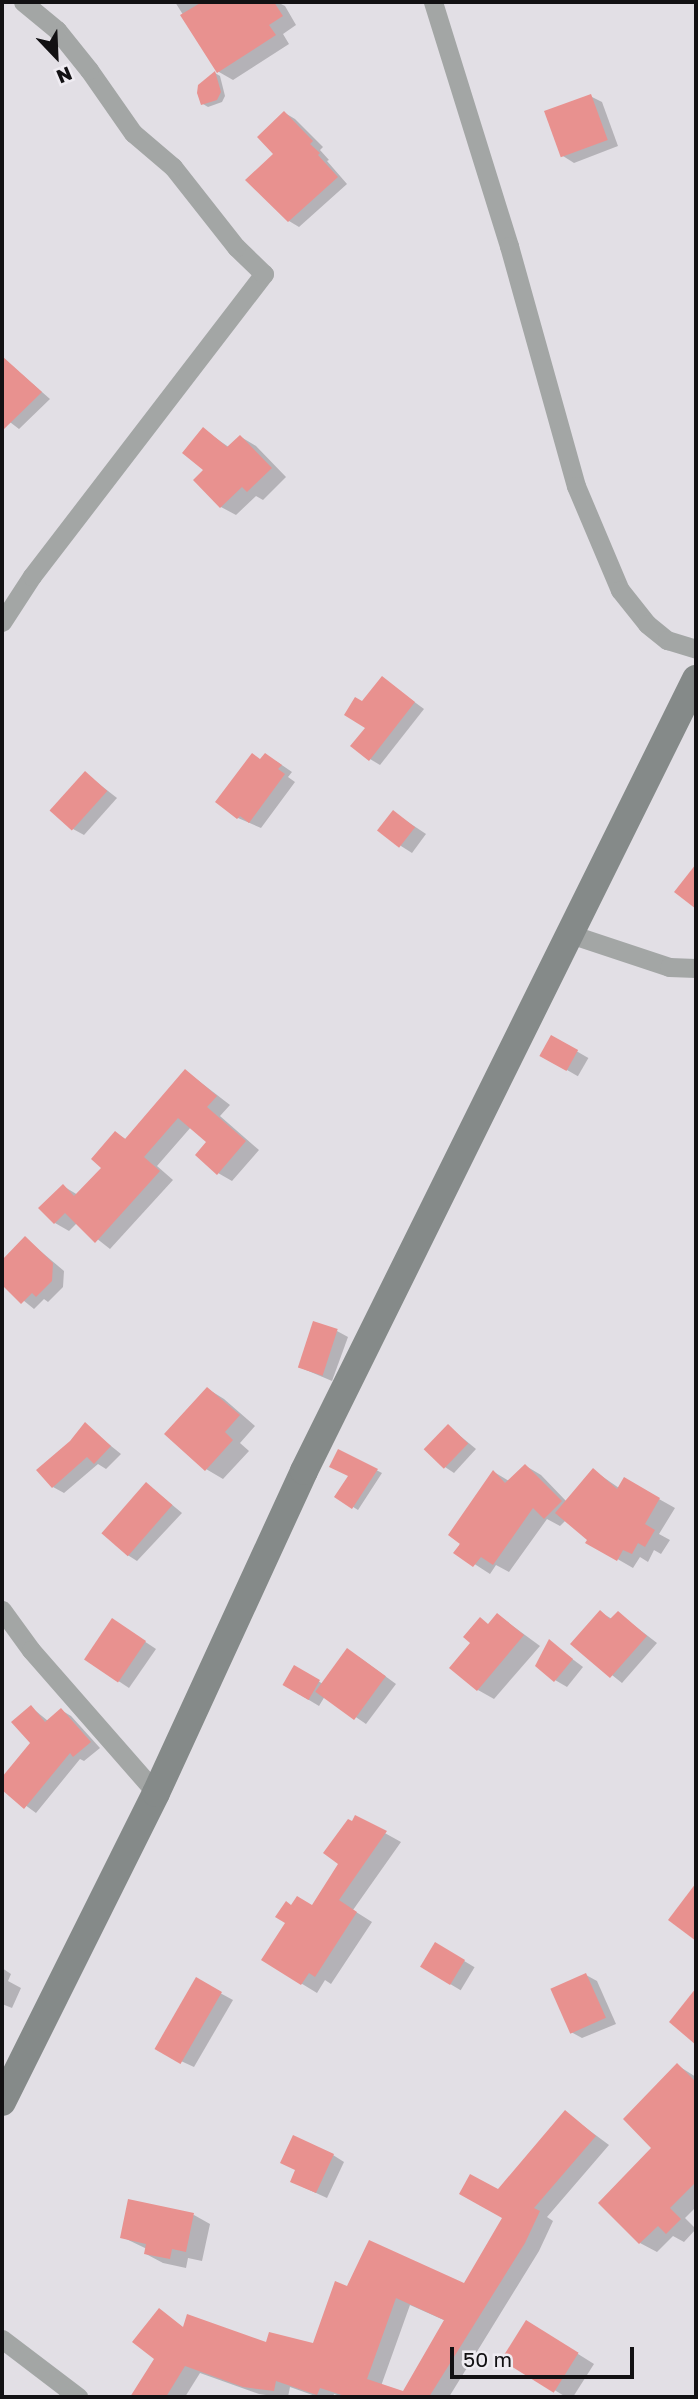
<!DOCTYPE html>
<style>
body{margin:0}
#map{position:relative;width:698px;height:2399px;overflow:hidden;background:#e2dfe5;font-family:"Golos Text",sans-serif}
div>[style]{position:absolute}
.shadow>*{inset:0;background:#0003;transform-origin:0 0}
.building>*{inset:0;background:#e8918f;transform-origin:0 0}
.street>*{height:19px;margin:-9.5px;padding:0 9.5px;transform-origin:9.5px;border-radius:9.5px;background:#a3a6a5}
.secondary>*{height:28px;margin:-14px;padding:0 14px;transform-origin:14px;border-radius:14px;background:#858a89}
span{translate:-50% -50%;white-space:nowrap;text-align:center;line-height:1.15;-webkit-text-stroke:5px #efecf2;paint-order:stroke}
.frame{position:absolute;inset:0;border:4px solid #121113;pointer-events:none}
.north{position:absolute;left:21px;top:21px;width:70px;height:70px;-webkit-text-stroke:5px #efecf2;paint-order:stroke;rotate:157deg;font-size:19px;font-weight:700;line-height:28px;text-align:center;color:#121113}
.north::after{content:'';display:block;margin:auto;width:24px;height:32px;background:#121113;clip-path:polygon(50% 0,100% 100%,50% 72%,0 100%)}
.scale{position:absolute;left:450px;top:2347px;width:184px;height:32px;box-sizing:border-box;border:4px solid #121113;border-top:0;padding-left:9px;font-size:21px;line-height:24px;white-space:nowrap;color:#121113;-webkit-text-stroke:5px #efecf2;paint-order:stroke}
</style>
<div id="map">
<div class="shadow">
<div style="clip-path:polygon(175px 2px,277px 2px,285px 6px,296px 25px,283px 34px,289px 44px,233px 80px,219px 72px)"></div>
<div style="clip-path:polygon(215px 73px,220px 76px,225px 96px,222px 102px,208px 107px,203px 104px)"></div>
<div style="clip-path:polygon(590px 96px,602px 102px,618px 146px,574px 163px,563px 156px)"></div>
<div style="clip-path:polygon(285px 113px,295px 119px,323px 147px,320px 150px,329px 160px,327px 161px,347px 184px,299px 227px,289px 221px,276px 154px)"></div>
<div style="clip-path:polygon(2px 357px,50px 399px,19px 429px,2px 416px,2px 403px,8px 398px,2px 392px)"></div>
<div style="clip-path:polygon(203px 429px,230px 448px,241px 437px,256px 446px,286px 477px,263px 500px,256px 496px,236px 515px,221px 507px,206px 470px)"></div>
<div style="clip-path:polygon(382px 678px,424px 709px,380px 765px,370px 759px,362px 703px)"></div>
<div style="clip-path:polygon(261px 761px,276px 761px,292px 772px,288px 777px,295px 782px,261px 828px,238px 818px,218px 802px)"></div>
<div style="clip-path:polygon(85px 773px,117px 798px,84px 835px,73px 829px)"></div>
<div style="clip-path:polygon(393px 812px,426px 834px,412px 853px,401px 846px)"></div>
<div style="left:552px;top:1037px;width:42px;height:21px;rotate:30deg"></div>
<div style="clip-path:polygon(186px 1071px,230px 1105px,220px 1116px,259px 1150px,232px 1181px,218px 1173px,208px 1142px,191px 1127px,157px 1166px,173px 1180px,110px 1249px,77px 1223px,69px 1231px,55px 1223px,63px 1186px,78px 1195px,103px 1168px,116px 1133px,127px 1140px)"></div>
<div style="clip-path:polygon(25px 1238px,64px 1271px,63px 1287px,48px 1302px,44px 1299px,34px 1309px,2px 1283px,2px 1262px)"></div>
<div style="clip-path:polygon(337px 1331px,348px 1337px,332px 1381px,299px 1367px)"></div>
<div style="clip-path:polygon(208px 1389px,224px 1399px,255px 1426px,240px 1443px,249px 1451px,223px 1479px,206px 1469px,167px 1434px)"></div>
<div style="clip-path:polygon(85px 1425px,121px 1454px,106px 1469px,98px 1464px,64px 1493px,53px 1487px,71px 1442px)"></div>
<div style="clip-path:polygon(448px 1426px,476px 1449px,454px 1473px,445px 1467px)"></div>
<div style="clip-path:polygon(339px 1451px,382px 1473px,358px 1510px,337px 1497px,350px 1476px)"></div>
<div style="clip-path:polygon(526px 1466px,541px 1475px,567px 1502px,593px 1470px,619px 1488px,625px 1480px,675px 1508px,659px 1534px,670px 1540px,661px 1554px,654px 1550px,648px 1562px,640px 1557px,633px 1568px,588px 1542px,589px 1539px,566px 1520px,560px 1526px,547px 1519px,509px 1572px,496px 1565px,490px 1574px,456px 1552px,494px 1472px,509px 1481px)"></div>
<div style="clip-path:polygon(147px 1484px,182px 1513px,137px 1561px,126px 1554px)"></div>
<div style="clip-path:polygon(600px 1612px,612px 1619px,618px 1613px,657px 1643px,622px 1683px,573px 1644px)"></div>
<div style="clip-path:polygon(498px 1615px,540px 1646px,494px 1699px,478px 1690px,489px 1625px)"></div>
<div style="clip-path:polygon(123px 1627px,156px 1649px,129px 1688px,85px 1659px)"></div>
<div style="clip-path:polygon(550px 1642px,583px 1667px,567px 1687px,555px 1680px)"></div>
<div style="clip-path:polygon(359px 1657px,396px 1684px,366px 1724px,325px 1696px,319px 1706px,284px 1685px,295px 1667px,323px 1684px)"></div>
<div style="clip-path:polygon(31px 1707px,48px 1721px,61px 1710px,71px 1716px,100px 1748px,84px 1761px,80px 1759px,36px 1813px,2px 1788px,2px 1780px,32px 1743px)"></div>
<div style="clip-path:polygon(356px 1817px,401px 1842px,353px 1910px,372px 1922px,331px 1984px,325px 1980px,317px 1993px,263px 1960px,288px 1923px,292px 1907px,313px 1907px,341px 1864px)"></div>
<div style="left:436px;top:1944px;width:45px;height:27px;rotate:31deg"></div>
<div style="clip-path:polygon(2px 1968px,11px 1974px,8px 1981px,21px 1988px,12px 2008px,2px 2004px)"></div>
<div style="clip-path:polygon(586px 1975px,597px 1981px,616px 2024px,582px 2038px,571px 2032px)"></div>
<div style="clip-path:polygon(196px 1980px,233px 2000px,194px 2067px,170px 2056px)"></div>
<div style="clip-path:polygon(677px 2065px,696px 2077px,696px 2207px,685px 2218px,696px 2229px,684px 2242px,673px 2236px,657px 2252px,640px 2243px)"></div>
<div style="clip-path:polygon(evenodd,566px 2113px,609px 2145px,547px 2217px,553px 2221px,539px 2251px,449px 2397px,343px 2397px,334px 2394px,333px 2397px,318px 2397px,290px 2387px,288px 2397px,280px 2397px,259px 2394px,200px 2373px,185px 2397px,132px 2397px,156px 2358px,160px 2311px,184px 2328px,268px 2345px,314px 2345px,348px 2288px,465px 2285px,504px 2217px,499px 2191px,566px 2113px,410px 2305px,446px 2321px,402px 2396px,381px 2386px,410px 2305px)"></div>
<div style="clip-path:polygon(333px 2155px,344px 2162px,327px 2198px,303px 2187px,297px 2171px)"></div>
<div style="clip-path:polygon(194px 2215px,210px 2224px,202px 2261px,188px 2258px,186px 2268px,163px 2263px,146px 2254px,147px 2249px,122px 2237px)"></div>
<div style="clip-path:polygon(543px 2332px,594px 2364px,573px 2397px,566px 2397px,503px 2359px)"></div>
</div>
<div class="building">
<div style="clip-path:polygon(202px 2px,274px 2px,283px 16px,269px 25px,276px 35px,217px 73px,180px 15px)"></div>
<div style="clip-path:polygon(215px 71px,221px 92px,217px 100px,201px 105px,197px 93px,198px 85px)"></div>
<div style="left:591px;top:94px;width:49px;height:50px;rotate:70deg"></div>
<div style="clip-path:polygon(284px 111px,313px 141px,310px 144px,320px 153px,318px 155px,338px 177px,288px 222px,245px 180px,273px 154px,257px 137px)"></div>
<div style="clip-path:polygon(2px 356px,42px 392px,2px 431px)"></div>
<div style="clip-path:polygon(203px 427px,227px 447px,240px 435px,272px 468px,247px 492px,242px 487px,220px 508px,193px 480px,203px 470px,182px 453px)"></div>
<div style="clip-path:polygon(382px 676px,415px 702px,369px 761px,350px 746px,365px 728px,344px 715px,355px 697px,362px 701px)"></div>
<div style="clip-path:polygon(252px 753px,260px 759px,265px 753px,282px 765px,278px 769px,285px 774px,249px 823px,240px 816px,237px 819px,215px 802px)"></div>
<div style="left:85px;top:771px;width:30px;height:53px;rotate:42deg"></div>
<div style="left:393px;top:810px;width:28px;height:26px;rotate:38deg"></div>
<div style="clip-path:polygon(696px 864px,696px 909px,674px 892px)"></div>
<div style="left:551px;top:1035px;width:31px;height:24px;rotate:29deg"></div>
<div style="clip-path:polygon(185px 1069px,217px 1096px,207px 1107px,246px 1141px,217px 1175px,195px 1155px,206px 1142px,178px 1118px,144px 1157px,160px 1171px,95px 1243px,65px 1213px,54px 1224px,38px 1208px,63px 1184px,74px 1196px,101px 1168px,91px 1159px,115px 1131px,125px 1139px)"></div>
<div style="clip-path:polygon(25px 1236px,53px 1263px,52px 1281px,36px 1297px,32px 1293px,21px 1304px,2px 1285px,2px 1260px)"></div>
<div style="left:313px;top:1321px;width:26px;height:49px;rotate:18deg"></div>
<div style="clip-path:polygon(207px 1387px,240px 1415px,225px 1432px,233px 1440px,205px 1471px,164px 1434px)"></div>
<div style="clip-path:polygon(85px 1422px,111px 1446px,94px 1464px,87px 1457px,52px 1488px,36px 1470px,70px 1441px)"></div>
<div style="left:448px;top:1424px;width:28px;height:35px;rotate:44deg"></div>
<div style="clip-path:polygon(338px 1449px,378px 1469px,352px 1509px,334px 1497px,348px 1476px,329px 1467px)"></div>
<div style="clip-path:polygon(525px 1464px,562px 1501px,544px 1519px,533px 1508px,493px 1565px,481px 1557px,473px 1567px,453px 1553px,460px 1544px,448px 1535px,493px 1470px,505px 1483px)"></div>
<div style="clip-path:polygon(593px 1468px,617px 1489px,624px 1477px,660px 1498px,645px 1524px,655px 1530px,645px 1547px,638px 1543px,632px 1554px,623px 1550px,617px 1561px,585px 1543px,587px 1540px,555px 1513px)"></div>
<div style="left:146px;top:1482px;width:35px;height:68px;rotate:41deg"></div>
<div style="clip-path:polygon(600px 1610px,610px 1619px,618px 1611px,647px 1636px,610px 1678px,570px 1644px)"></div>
<div style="clip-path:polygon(497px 1613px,524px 1635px,477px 1691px,449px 1668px,470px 1643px,463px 1637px,480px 1617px,488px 1624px)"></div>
<div style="left:112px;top:1618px;width:41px;height:50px;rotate:34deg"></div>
<div style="clip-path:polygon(549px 1639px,573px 1659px,554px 1682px,535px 1666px)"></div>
<div style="left:347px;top:1648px;width:48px;height:54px;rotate:36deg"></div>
<div style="left:294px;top:1665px;width:30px;height:23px;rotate:30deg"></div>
<div style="clip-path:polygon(31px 1705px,45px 1722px,61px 1708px,91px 1742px,73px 1757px,70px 1753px,24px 1809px,2px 1790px,2px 1777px,30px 1743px,11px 1722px)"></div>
<div style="clip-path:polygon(355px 1815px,387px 1831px,339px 1900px,357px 1912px,315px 1977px,309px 1973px,301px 1985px,261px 1960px,285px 1923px,275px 1917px,286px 1901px,291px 1905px,297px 1896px,312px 1905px,338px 1864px,323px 1853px,348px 1819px,352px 1821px)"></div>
<div style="clip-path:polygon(696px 1883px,696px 1941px,668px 1920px)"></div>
<div style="left:435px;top:1942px;width:35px;height:29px;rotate:31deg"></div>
<div style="left:586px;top:1973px;width:49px;height:39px;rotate:66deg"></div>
<div style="left:196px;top:1977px;width:30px;height:83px;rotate:30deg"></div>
<div style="clip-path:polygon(696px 1988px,696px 2045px,669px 2022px)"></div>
<div style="clip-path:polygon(677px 2063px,696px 2082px,696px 2182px,670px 2208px,681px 2219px,666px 2234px,658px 2226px,639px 2244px,598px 2203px,651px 2148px,623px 2119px)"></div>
<div style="clip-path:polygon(evenodd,565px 2110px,596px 2136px,534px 2208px,540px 2211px,525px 2243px,429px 2397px,348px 2397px,320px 2388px,317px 2395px,276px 2381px,274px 2391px,243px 2387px,185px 2366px,166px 2397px,130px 2397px,154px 2359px,132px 2342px,159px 2308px,183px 2327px,187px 2314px,266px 2342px,269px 2332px,313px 2343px,335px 2281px,347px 2286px,369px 2240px,464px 2283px,502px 2218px,459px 2194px,470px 2174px,498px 2189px,565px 2110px,396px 2298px,444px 2320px,403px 2391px,367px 2379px,396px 2298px)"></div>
<div style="clip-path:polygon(293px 2135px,334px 2154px,316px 2193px,290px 2182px,295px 2170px,280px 2163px)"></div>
<div style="clip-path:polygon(128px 2199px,194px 2213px,186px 2252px,172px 2249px,170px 2259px,144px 2254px,146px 2244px,120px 2238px)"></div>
<div style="left:526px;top:2320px;width:62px;height:47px;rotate:32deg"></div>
</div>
<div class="street">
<div style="left:433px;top:2px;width:256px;rotate:72.7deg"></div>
<div style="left:509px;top:246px;width:249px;rotate:74.4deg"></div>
<div style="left:576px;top:486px;width:113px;rotate:67.1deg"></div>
<div style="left:620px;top:590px;width:43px;rotate:51.5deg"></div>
<div style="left:647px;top:624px;width:26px;rotate:39deg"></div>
<div style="left:667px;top:640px;width:30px;rotate:17deg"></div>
<div style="left:2px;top:622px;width:55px;rotate:-56.9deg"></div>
<div style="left:32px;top:576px;width:381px;rotate:-52.5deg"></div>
<div style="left:264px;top:274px;width:39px;rotate:-136deg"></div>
<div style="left:236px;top:247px;width:102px;rotate:-128.2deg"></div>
<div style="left:173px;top:167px;width:52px;rotate:-139.6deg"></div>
<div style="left:133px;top:133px;width:77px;rotate:-124.9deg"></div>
<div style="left:89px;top:70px;width:51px;rotate:-128.7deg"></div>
<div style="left:57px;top:30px;width:44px;rotate:-140.5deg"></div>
<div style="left:570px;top:934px;width:104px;rotate:18.4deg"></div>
<div style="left:669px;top:967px;width:27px;rotate:2deg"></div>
<div style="left:2px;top:1610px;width:49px;rotate:54.1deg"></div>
<div style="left:31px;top:1650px;width:190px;rotate:48.8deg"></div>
<div style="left:2px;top:2339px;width:96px;rotate:37.3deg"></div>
</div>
<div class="secondary">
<div style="left:2px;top:2102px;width:345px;rotate:-63.5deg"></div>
<div style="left:156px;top:1793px;width:354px;rotate:-65.3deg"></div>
<div style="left:304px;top:1471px;width:884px;rotate:-63.67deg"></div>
</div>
<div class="frame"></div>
<div class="north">N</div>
<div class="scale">50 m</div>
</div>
